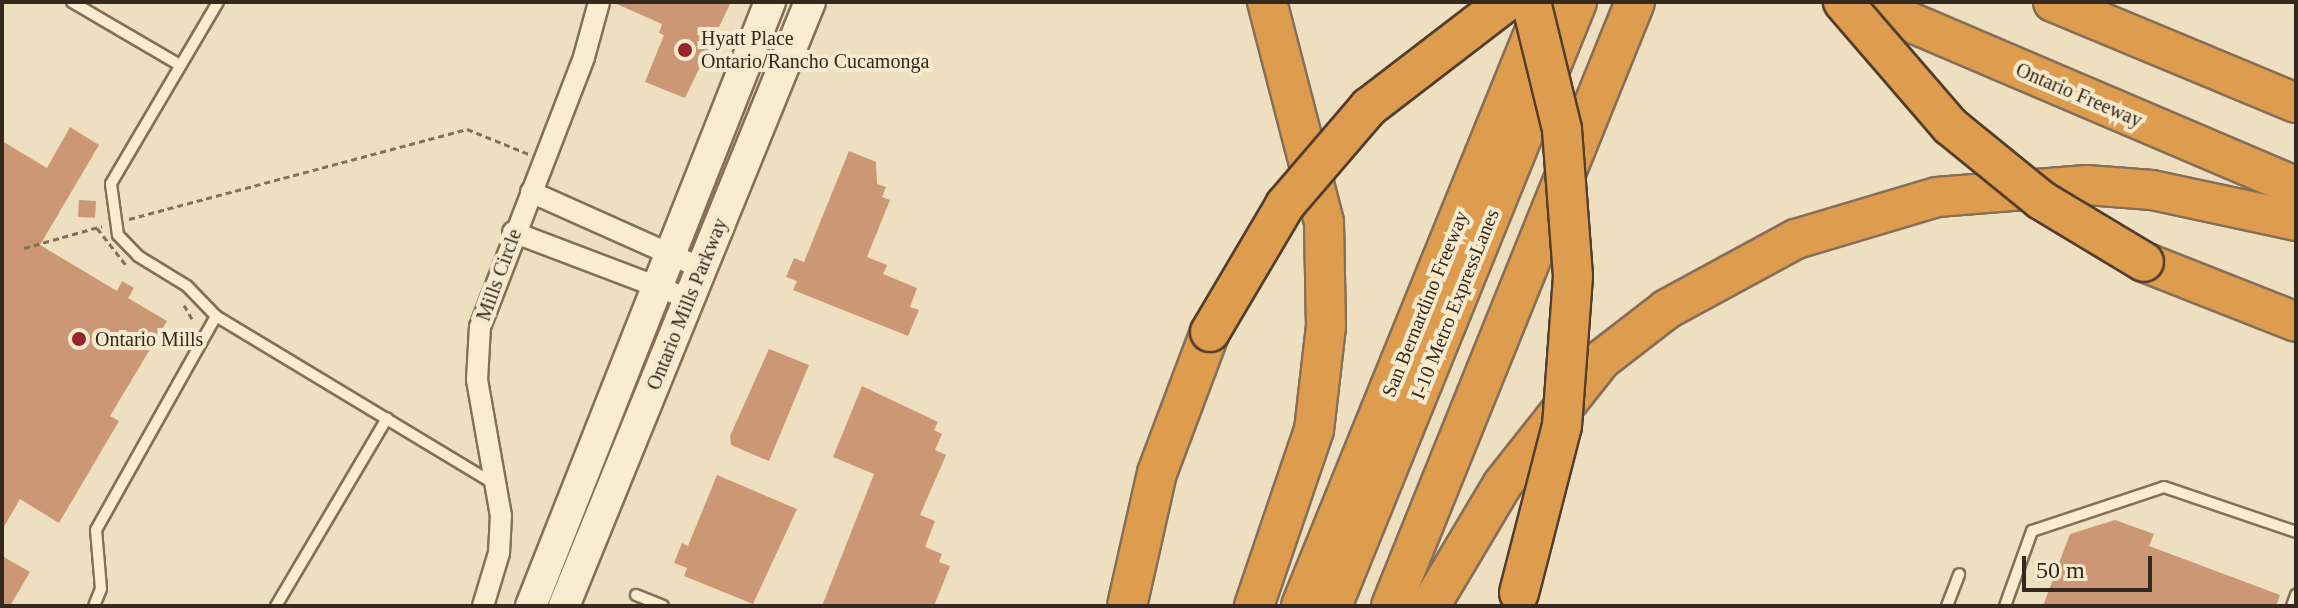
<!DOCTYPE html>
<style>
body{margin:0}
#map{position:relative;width:2298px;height:608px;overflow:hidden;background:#eddfbf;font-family:"Times New Roman",serif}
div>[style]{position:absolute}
.building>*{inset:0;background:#cc9774;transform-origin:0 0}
.path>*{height:3px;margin-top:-1.5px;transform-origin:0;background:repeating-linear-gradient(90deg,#866f57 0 6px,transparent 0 10px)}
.roads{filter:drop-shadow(2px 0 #866f57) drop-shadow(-2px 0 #866f57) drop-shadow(0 2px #866f57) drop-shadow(0 -2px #866f57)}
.service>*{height:10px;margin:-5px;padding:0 5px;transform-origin:5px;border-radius:5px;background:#f9ecd1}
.minor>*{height:20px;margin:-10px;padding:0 10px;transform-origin:10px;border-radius:10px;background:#f9ecd1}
.secondary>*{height:30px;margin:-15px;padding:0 15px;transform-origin:15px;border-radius:15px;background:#f9ecd1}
.motorway>*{height:38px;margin:-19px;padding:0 19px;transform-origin:19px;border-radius:19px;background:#de9c4e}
.bridges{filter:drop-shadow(2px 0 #533d2c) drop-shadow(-2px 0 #533d2c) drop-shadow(0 2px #533d2c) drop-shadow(0 -2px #533d2c)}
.motorway-bridge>*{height:38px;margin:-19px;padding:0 19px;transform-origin:19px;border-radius:19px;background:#de9c4e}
.dots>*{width:22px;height:22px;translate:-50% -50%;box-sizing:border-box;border:4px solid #f5e9ce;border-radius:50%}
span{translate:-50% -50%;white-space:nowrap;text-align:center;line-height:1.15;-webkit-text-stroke:8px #f5e9ce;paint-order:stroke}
.poi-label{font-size:20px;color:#35281c}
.left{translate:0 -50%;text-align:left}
.street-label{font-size:20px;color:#35281c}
.frame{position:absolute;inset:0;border:4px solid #35281c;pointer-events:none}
.scale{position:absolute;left:2022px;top:556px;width:130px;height:36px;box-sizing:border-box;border:4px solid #35281c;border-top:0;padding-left:10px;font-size:24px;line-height:28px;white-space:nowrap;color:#35281c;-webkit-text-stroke:6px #f5e9ce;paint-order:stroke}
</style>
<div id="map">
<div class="building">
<div style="clip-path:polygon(612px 2px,731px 2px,685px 98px,645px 82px,664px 35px,659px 33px,662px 24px)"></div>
<div style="clip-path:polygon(70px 127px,99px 145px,40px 245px,117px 291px,122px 281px,134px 288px,128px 298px,167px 321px,110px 416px,119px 421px,59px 523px,20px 499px,2px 530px,2px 141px,47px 168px)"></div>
<div style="clip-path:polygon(849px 151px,876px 162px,877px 184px,886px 187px,882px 197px,890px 200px,867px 257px,887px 265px,883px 274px,917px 288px,910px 307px,919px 310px,908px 336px,793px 290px,797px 281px,786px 277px,794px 258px,804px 262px)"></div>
<div style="left:79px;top:200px;width:17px;height:17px;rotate:3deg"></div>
<div style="clip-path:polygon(769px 349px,809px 365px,769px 461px,731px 445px,730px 436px)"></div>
<div style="clip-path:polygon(862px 386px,938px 422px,934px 430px,942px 434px,935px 450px,946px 455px,920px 515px,935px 521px,925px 547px,942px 554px,939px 562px,950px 566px,934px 606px,822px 606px,874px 474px,833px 457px)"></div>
<div style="clip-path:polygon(717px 475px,797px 509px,753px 604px,684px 576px,687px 568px,674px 563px,682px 543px,688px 546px)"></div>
<div style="clip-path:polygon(2115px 520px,2154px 534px,2149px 546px,2280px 595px,2276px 606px,2043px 606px,2070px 534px)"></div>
<div style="clip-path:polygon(2px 556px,30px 572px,10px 606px,2px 606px)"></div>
</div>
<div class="path">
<div style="left:129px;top:219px;width:350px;rotate:-14.9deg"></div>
<div style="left:467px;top:129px;width:67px;rotate:22deg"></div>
<div style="left:97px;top:228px;width:47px;rotate:51.9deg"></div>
<div style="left:24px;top:248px;width:81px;rotate:-15.8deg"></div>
<div style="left:184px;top:305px;width:16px;rotate:60deg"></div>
</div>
<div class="roads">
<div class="service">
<div style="left:72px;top:2px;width:125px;rotate:30.3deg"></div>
<div style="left:218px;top:2px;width:211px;rotate:120.5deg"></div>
<div style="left:111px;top:184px;width:51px;rotate:82.2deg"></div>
<div style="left:118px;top:235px;width:29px;rotate:46deg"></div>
<div style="left:138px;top:256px;width:57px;rotate:31.5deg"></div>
<div style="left:187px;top:286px;width:42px;rotate:46deg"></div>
<div style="left:216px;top:316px;width:326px;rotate:31.1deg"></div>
<div style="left:636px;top:595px;width:29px;rotate:22deg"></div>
<div style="left:94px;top:606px;width:18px;rotate:-68deg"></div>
<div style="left:101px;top:589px;width:59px;rotate:-94.8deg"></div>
<div style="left:96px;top:530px;width:245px;rotate:-60.7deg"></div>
<div style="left:276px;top:606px;width:218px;rotate:-59.4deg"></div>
<div style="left:1947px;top:606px;width:34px;rotate:-69deg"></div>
<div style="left:2005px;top:606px;width:80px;rotate:-70.2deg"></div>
<div style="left:2032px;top:531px;width:139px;rotate:-18.4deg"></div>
<div style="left:2164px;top:487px;width:139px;rotate:18.8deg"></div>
<div style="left:2292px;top:606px;width:12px;rotate:-70deg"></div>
</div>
<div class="minor">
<div style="left:531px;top:192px;width:186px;rotate:24.1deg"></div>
<div style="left:513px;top:232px;width:188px;rotate:20.8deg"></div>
<div style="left:483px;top:606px;width:55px;rotate:-73.2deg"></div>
<div style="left:499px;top:553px;width:37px;rotate:-87deg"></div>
<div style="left:501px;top:516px;width:138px;rotate:-100deg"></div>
<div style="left:477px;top:380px;width:53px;rotate:-86.8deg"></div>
<div style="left:480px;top:327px;width:289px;rotate:-68.9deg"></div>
<div style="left:584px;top:57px;width:57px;rotate:-74.7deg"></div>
</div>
<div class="secondary">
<div style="left:531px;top:606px;width:650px;rotate:-68.41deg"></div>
<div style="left:564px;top:606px;width:652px;rotate:-67.84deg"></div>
</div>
<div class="motorway">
<div style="left:1863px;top:2px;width:471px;rotate:23.1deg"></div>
<div style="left:2053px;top:2px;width:263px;rotate:22.6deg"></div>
<div style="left:2144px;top:262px;width:163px;rotate:21.5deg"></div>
<div style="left:1127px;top:606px;width:136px;rotate:-77.3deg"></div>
<div style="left:1157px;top:473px;width:151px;rotate:-69.4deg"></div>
<div style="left:1254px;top:606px;width:186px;rotate:-71.2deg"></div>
<div style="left:1314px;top:430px;width:104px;rotate:-83.4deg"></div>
<div style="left:1326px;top:327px;width:105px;rotate:-91.1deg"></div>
<div style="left:1324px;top:222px;width:227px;rotate:-104.5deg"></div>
<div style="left:1301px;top:606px;width:645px;rotate:-67.89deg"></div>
<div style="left:1332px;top:606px;width:652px;rotate:-67.92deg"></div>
<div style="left:1391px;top:606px;width:651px;rotate:-68deg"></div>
<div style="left:1430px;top:606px;width:141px;rotate:-59.2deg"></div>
<div style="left:1502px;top:485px;width:159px;rotate:-51.6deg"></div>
<div style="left:1601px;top:360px;width:83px;rotate:-37.7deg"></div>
<div style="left:1667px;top:309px;width:147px;rotate:-28.5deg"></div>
<div style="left:1796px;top:239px;width:147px;rotate:-16.6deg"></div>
<div style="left:1937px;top:197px;width:150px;rotate:-4.6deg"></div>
<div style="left:2087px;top:185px;width:65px;rotate:4.4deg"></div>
<div style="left:2152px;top:190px;width:147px;rotate:12.1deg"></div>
</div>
</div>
<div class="bridges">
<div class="motorway-bridge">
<div style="left:1843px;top:2px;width:164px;rotate:49.2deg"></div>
<div style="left:1950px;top:126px;width:117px;rotate:39.1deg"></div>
<div style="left:2041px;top:200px;width:120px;rotate:31deg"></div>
<div style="left:1210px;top:332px;width:147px;rotate:-59.4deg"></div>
<div style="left:1285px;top:205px;width:129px;rotate:-49.4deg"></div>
<div style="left:1369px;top:107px;width:173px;rotate:-37.5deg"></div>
<div style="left:1519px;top:593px;width:172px;rotate:-75.6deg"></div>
<div style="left:1562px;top:426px;width:150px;rotate:-85.8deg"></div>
<div style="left:1573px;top:276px;width:147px;rotate:-94.3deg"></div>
<div style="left:1562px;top:129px;width:131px;rotate:-103.7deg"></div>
</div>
</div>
<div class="dots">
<div style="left:685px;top:50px;background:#95272a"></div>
<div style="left:79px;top:339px;background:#95272a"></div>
</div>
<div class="poi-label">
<span class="left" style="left:701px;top:50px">Hyatt Place<br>Ontario/Rancho Cucamonga</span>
<span class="left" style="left:95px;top:339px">Ontario Mills</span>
</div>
<div class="street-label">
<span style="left:2079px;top:95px;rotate:23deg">Ontario Freeway</span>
<span style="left:499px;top:275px;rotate:-70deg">Mills Circle</span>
<span style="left:687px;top:304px;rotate:-68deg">Ontario Mills Parkway</span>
<span style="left:1425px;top:304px;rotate:-68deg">San Bernardino Freeway</span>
<span style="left:1455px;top:304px;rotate:-68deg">I-10 Metro ExpressLanes</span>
</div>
<div class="frame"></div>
<div class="scale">50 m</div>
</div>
